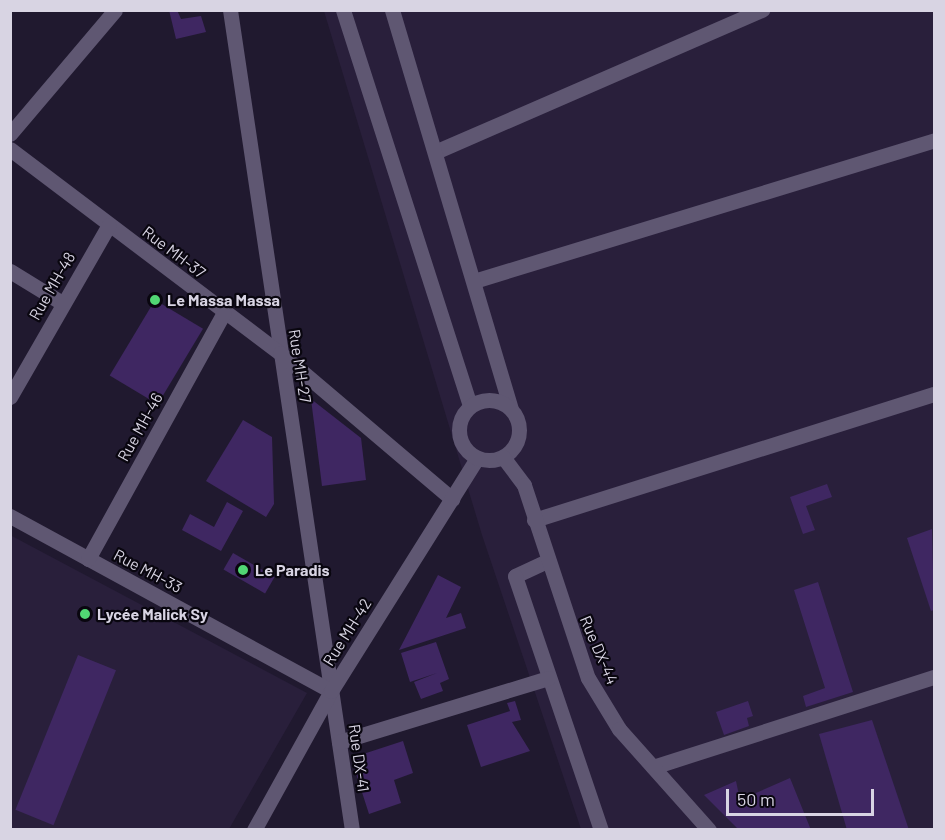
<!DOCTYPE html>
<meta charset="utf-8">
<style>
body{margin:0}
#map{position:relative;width:945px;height:840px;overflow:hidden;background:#20192f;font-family:Barlow,sans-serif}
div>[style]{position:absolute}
.built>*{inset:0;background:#291f3b}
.building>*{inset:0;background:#3f2762;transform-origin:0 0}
.minor>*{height:15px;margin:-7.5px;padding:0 7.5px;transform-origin:7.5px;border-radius:7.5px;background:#5f5772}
.tertiary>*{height:15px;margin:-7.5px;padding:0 7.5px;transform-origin:7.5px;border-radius:7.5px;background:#5f5772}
.tertiary>.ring{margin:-7.5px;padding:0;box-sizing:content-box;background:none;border:15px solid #5f5772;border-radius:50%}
.dots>*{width:16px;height:16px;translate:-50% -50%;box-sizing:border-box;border:3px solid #09060f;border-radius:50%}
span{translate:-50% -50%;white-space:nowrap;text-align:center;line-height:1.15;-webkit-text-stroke:4.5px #09060f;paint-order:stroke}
.street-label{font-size:16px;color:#d8d4e3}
.poi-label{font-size:16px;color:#d8d4e3;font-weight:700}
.left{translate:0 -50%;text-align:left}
.frame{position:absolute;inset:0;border:12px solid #d8d4e3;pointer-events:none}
.scale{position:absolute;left:726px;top:789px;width:148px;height:27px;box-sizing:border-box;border:3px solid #d8d4e3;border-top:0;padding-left:8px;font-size:18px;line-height:21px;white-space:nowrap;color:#d8d4e3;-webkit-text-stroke:4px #09060f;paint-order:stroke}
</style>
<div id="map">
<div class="built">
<div style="clip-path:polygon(324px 11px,934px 11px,934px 829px,581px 829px,482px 535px)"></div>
<div style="clip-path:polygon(10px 535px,307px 693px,229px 829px,11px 829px)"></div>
</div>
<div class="building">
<div style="clip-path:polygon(169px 10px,177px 10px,181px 19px,201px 16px,206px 32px,176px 39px)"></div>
<div style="left:155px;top:300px;width:56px;height:88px;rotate:31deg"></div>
<div style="clip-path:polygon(311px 399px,361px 438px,366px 480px,322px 486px)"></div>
<div style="clip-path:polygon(243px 420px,272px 437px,274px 504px,266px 517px,206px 481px)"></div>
<div style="clip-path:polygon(827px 484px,832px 497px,806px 506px,815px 530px,803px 534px,790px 497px)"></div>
<div style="clip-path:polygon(227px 502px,243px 511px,221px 551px,182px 530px,190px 514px,214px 527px)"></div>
<div style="clip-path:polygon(932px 529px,934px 610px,931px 611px,907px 538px)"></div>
<div style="left:233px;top:553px;width:48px;height:19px;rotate:30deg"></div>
<div style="clip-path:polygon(438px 575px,461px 587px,446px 618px,461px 613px,466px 628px,399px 650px)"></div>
<div style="clip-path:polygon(818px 582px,853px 692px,806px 707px,803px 696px,825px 688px,794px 590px)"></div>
<div style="clip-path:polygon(436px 642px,449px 679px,440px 683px,443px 691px,421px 699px,414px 682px,437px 673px,410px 682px,401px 653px)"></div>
<div style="left:78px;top:655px;width:41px;height:167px;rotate:22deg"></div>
<div style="clip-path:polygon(515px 701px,521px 720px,512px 722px,530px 751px,481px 767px,467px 725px,510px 711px,507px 703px)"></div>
<div style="clip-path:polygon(748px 701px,753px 716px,747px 718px,749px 726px,724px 735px,716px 712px)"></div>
<div style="clip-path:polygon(872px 720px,909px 830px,847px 830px,819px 734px)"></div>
<div style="clip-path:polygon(403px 741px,413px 773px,394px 780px,401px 803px,369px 814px,351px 758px)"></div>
<div style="clip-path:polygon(790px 778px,811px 830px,739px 830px,704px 795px,736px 781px,740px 800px)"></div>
</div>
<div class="minor">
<div style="left:230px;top:10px;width:829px;rotate:81.54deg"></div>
<div style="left:10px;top:134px;width:162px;rotate:-49.7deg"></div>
<div style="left:10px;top:149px;width:338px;rotate:37.1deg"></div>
<div style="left:280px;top:353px;width:226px;rotate:40.3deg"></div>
<div style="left:435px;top:152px;width:357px;rotate:-23.5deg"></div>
<div style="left:10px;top:271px;width:61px;rotate:31.6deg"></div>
<div style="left:474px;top:281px;width:481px;rotate:-17deg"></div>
<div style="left:10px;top:397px;width:198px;rotate:-60.1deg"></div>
<div style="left:10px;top:516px;width:366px;rotate:28.6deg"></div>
<div style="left:534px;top:520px;width:419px;rotate:-17.5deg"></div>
<div style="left:88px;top:559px;width:281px;rotate:-61.1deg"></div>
<div style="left:547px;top:561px;width:35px;rotate:155deg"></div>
<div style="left:515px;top:576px;width:268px;rotate:71.3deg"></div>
<div style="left:339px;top:742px;width:219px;rotate:-17deg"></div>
<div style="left:653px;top:767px;width:295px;rotate:-17.8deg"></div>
<div style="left:254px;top:830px;width:159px;rotate:-61deg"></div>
<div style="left:331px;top:691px;width:275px;rotate:-57.9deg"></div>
</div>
<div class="tertiary">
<div style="left:343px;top:10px;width:416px;rotate:72.2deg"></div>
<div style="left:392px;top:10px;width:415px;rotate:73.4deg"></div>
<div class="ring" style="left:459px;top:400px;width:45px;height:45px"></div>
<div style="left:503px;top:457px;width:35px;rotate:53deg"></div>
<div style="left:524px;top:485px;width:203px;rotate:71.7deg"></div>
<div style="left:588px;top:678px;width:60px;rotate:58.7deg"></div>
<div style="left:619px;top:729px;width:135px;rotate:48.3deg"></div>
</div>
<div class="dots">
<div style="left:155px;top:300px;background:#51d674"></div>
<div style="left:243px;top:570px;background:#51d674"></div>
<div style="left:85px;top:614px;background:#51d674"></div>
</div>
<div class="street-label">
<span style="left:174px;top:252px;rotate:37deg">Rue MH-37</span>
<span style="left:52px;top:286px;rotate:-60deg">Rue MH-48</span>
<span style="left:300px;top:366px;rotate:81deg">Rue MH-27</span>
<span style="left:140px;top:427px;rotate:-61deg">Rue MH-46</span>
<span style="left:148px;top:571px;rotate:28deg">Rue MH-33</span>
<span style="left:347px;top:632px;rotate:-58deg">Rue MH-42</span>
<span style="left:599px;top:650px;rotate:67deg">Rue DX-44</span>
<span style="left:359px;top:758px;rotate:82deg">Rue DX-41</span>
</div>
<div class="poi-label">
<span class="left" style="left:167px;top:300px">Le Massa Massa</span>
<span class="left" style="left:255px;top:570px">Le Paradis</span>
<span class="left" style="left:97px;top:614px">Lycée Malick Sy</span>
</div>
<div class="frame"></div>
<div class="scale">50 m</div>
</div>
